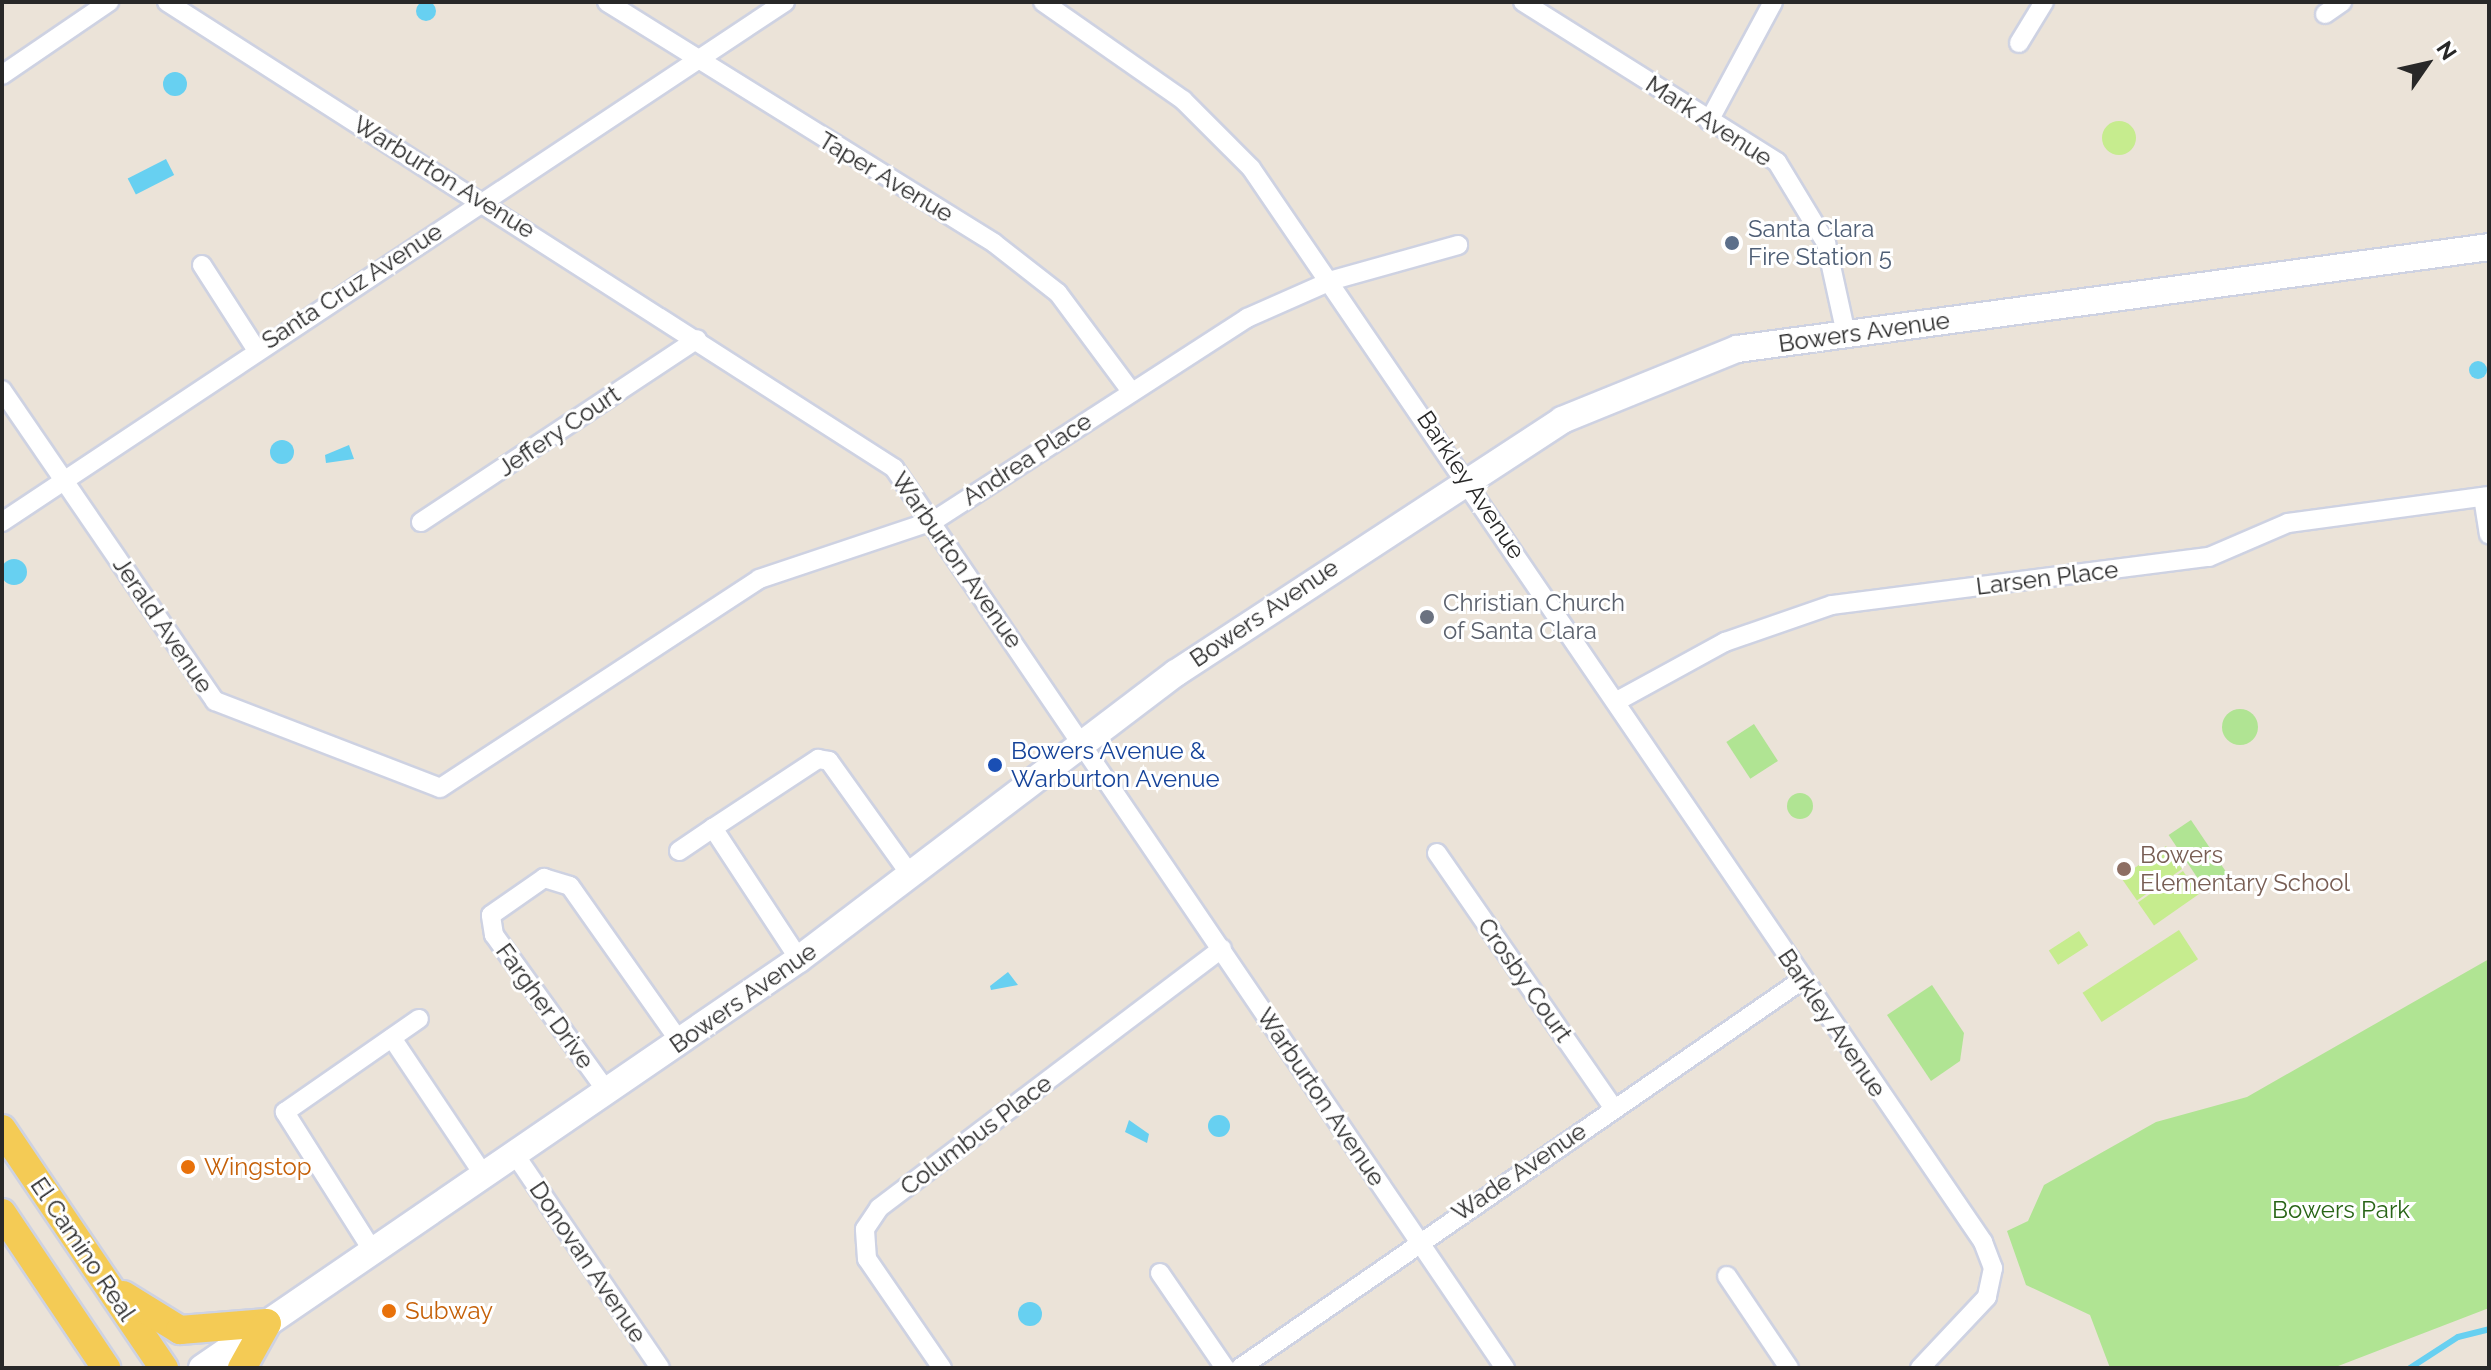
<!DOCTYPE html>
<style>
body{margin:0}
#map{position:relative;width:2491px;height:1370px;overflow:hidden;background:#ebe3d8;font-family:Raleway,sans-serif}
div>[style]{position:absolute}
.green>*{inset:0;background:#b0e493;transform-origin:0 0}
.round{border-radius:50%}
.pitch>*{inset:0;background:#c6ec8e;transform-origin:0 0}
.water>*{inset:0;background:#67d0f1;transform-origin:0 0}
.stream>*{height:6px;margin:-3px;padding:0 3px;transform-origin:3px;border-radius:3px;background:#67d0f1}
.roads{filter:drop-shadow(2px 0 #ced2e2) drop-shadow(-2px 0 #ced2e2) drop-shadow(0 2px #ced2e2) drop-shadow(0 -2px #ced2e2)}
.street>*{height:18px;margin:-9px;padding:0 9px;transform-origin:9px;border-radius:9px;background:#fff}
.secondary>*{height:26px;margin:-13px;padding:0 13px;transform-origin:13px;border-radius:13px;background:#fff}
.primary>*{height:28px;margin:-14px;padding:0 14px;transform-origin:14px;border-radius:14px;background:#f4cb55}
.dots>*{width:22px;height:22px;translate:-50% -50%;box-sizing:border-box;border:4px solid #fff;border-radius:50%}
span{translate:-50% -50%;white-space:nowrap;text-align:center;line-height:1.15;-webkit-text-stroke:6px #fff;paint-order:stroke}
.street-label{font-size:24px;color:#282828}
.service-label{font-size:24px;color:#4e5e75}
.left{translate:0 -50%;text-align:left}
.worship-label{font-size:24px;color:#5b616d}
.transit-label{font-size:24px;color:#164399}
.education-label{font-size:24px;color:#785e54}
.food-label{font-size:24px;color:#c56008}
.park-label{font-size:24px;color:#296517}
.frame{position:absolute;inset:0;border:4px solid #282828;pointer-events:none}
.north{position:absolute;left:2387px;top:24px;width:80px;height:80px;-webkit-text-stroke:6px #fff;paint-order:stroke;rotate:56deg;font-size:22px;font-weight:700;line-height:32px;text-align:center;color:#282828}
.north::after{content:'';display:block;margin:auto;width:28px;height:36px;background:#282828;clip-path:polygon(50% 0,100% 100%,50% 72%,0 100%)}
</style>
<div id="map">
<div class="green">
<div class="round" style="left:2222px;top:709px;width:36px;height:36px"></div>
<div style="left:1754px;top:724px;width:44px;height:33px;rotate:57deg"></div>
<div class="round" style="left:1787px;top:793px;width:26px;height:26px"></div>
<div style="left:2191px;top:820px;width:68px;height:27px;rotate:56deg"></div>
<div style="clip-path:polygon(2489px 959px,2489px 1308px,2333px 1368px,2110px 1368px,2090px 1315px,2026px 1285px,2007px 1231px,2028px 1221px,2044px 1185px,2156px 1122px,2247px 1097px)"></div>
<div style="clip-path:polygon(1932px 985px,1964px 1033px,1960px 1061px,1931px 1081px,1887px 1015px)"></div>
</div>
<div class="pitch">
<div class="round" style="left:2102px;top:121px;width:34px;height:34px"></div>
<div style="left:2166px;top:846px;width:28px;height:55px;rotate:55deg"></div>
<div style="left:2183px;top:871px;width:28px;height:55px;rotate:55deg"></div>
<div style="left:2179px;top:930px;width:35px;height:115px;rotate:57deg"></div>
<div style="left:2079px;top:931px;width:17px;height:36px;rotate:57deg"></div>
</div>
<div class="water">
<div class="round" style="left:416px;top:1px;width:20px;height:20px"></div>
<div class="round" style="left:163px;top:72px;width:24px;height:24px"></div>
<div style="left:166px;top:159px;width:18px;height:43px;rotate:63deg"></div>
<div class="round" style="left:2469px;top:361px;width:18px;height:18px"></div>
<div class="round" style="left:270px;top:440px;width:24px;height:24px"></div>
<div style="clip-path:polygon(349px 445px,354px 459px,326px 463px,325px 455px)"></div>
<div class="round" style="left:1px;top:559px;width:26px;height:26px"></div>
<div style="clip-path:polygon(1008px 972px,1018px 985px,991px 990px,990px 986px)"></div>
<div class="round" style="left:1208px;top:1115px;width:22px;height:22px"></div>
<div style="clip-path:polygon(1129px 1120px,1149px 1134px,1147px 1143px,1125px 1132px)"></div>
<div class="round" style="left:1018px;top:1302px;width:24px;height:24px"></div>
</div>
<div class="stream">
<div style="left:2410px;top:1368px;width:57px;rotate:-32.9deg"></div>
<div style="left:2458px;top:1337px;width:32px;rotate:-14deg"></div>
</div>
<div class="roads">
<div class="street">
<div style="left:167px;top:2px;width:864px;rotate:32.66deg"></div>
<div style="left:894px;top:468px;width:1088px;rotate:55.83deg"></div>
<div style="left:607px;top:2px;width:456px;rotate:31.9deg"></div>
<div style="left:994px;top:243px;width:81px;rotate:38deg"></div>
<div style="left:1058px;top:293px;width:121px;rotate:53.4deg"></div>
<div style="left:1043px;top:2px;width:171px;rotate:35deg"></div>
<div style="left:1183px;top:100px;width:96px;rotate:45deg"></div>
<div style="left:1251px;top:168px;width:1300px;rotate:55.72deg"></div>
<div style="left:1983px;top:1242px;width:28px;rotate:69deg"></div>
<div style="left:1993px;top:1268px;width:30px;rotate:102deg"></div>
<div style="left:1987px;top:1297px;width:98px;rotate:133.3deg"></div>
<div style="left:1523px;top:2px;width:300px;rotate:32.2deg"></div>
<div style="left:1777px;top:162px;width:95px;rotate:58.8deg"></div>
<div style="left:1826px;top:243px;width:93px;rotate:77.6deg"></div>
<div style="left:2325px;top:14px;width:21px;rotate:-35deg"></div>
<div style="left:2019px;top:43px;width:48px;rotate:-58.6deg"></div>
<div style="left:2px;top:75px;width:130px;rotate:-34.3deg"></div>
<div style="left:1709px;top:121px;width:135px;rotate:-61.7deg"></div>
<div style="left:202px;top:265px;width:100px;rotate:57.3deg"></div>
<div style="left:2px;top:390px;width:377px;rotate:55.6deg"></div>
<div style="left:215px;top:701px;width:241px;rotate:21.1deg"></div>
<div style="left:440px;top:788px;width:381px;rotate:-33.2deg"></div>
<div style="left:759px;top:579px;width:186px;rotate:-18.5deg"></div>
<div style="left:935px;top:520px;width:372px;rotate:-32.9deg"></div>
<div style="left:1247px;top:318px;width:94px;rotate:-23.8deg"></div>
<div style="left:1333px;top:280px;width:130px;rotate:-15.6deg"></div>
<div style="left:2483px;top:497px;width:38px;rotate:81deg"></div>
<div style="left:2px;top:522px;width:940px;rotate:-33.59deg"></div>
<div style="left:421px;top:522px;width:331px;rotate:-33.5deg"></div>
<div style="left:1619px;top:700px;width:121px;rotate:-28.7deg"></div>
<div style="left:1725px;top:642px;width:113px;rotate:-19.1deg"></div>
<div style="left:1832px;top:605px;width:380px;rotate:-7.3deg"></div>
<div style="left:2209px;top:557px;width:86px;rotate:-23.3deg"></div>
<div style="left:2288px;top:523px;width:203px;rotate:-7.7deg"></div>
<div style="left:679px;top:851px;width:41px;rotate:-34.1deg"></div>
<div style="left:1437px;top:853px;width:309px;rotate:55.3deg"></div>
<div style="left:799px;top:959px;width:157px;rotate:-123.3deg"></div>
<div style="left:713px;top:828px;width:126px;rotate:-33.3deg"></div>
<div style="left:818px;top:759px;width:11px;rotate:10deg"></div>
<div style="left:829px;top:761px;width:139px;rotate:54.4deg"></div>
<div style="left:392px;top:1038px;width:167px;rotate:56.2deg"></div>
<div style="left:608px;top:1093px;width:195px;rotate:-125.8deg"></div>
<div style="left:494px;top:935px;width:20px;rotate:-99deg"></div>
<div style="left:491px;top:915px;width:65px;rotate:-34.9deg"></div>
<div style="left:544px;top:878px;width:27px;rotate:17deg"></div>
<div style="left:570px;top:886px;width:191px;rotate:54.8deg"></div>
<div style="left:516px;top:1156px;width:256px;rotate:55.8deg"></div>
<div style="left:374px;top:1253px;width:167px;rotate:-122.3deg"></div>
<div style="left:285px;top:1112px;width:163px;rotate:-34.8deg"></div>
<div style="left:1160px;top:1273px;width:115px;rotate:55.6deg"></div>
<div style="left:1727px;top:1276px;width:111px;rotate:56deg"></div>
<div style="left:942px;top:1368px;width:132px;rotate:-124.5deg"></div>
<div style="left:867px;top:1259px;width:30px;rotate:-94deg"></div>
<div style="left:865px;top:1229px;width:25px;rotate:-56deg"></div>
<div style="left:879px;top:1208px;width:430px;rotate:-37.1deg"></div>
<div style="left:1240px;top:1368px;width:683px;rotate:-34.62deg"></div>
</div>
<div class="secondary">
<div style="left:202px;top:1368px;width:724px;rotate:-34.41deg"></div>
<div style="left:799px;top:959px;width:473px;rotate:-37.2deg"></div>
<div style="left:1176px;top:673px;width:462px;rotate:-33.2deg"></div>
<div style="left:1562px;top:420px;width:189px;rotate:-22.1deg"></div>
<div style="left:1737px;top:349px;width:759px;rotate:-7.72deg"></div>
</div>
<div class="primary">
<div style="left:2px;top:1129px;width:289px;rotate:55.9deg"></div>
<div style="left:2px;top:1213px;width:187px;rotate:56.1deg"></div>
<div style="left:123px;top:1295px;width:67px;rotate:31.6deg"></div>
<div style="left:180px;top:1330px;width:87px;rotate:-4.6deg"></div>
<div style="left:242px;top:1368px;width:51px;rotate:-60.9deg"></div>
</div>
</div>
<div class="dots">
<div style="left:1732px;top:243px;background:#5c6f8a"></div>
<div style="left:1427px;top:617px;background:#6b7280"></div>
<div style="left:995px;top:765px;background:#1a4fb4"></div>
<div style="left:2124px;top:869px;background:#8d6e63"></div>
<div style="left:188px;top:1167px;background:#e8710a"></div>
<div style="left:389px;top:1311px;background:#e8710a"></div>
</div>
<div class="street-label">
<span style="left:1709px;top:121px;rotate:33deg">Mark Avenue</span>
<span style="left:444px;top:177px;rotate:32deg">Warburton Avenue</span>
<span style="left:886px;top:177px;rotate:31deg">Taper Avenue</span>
<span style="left:352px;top:286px;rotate:-33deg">Santa Cruz Avenue</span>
<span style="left:1864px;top:332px;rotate:-8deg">Bowers Avenue</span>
<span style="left:559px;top:431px;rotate:-34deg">Jeffery Court</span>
<span style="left:1027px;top:459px;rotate:-33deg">Andrea Place</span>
<span style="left:1471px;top:485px;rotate:56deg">Barkley Avenue</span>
<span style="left:957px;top:560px;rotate:55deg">Warburton Avenue</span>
<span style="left:2047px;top:578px;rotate:-7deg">Larsen Place</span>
<span style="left:1264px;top:613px;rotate:-34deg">Bowers Avenue</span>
<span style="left:163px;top:625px;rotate:56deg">Jerald Avenue</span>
<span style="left:1525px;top:980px;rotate:55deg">Crosby Court</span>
<span style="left:743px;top:998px;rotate:-35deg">Bowers Avenue</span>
<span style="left:545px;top:1006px;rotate:54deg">Fargher Drive</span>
<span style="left:1832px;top:1023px;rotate:56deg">Barkley Avenue</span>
<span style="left:1321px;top:1097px;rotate:56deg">Warburton Avenue</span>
<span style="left:976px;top:1135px;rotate:-37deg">Columbus Place</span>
<span style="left:1519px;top:1172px;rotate:-34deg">Wade Avenue</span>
<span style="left:83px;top:1249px;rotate:56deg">El Camino Real</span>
<span style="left:588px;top:1262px;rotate:56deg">Donovan Avenue</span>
</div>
<div class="service-label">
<span class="left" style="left:1748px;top:243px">Santa Clara<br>Fire Station 5</span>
</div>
<div class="worship-label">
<span class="left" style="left:1443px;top:617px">Christian Church<br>of Santa Clara</span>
</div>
<div class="transit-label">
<span class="left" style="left:1011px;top:765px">Bowers Avenue &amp;<br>Warburton Avenue</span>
</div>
<div class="education-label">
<span class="left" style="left:2140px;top:869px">Bowers<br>Elementary School</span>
</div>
<div class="food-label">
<span class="left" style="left:204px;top:1167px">Wingstop</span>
<span class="left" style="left:405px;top:1311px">Subway</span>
</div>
<div class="park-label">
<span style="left:2341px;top:1210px">Bowers Park</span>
</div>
<div class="frame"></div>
<div class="north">N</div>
</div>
